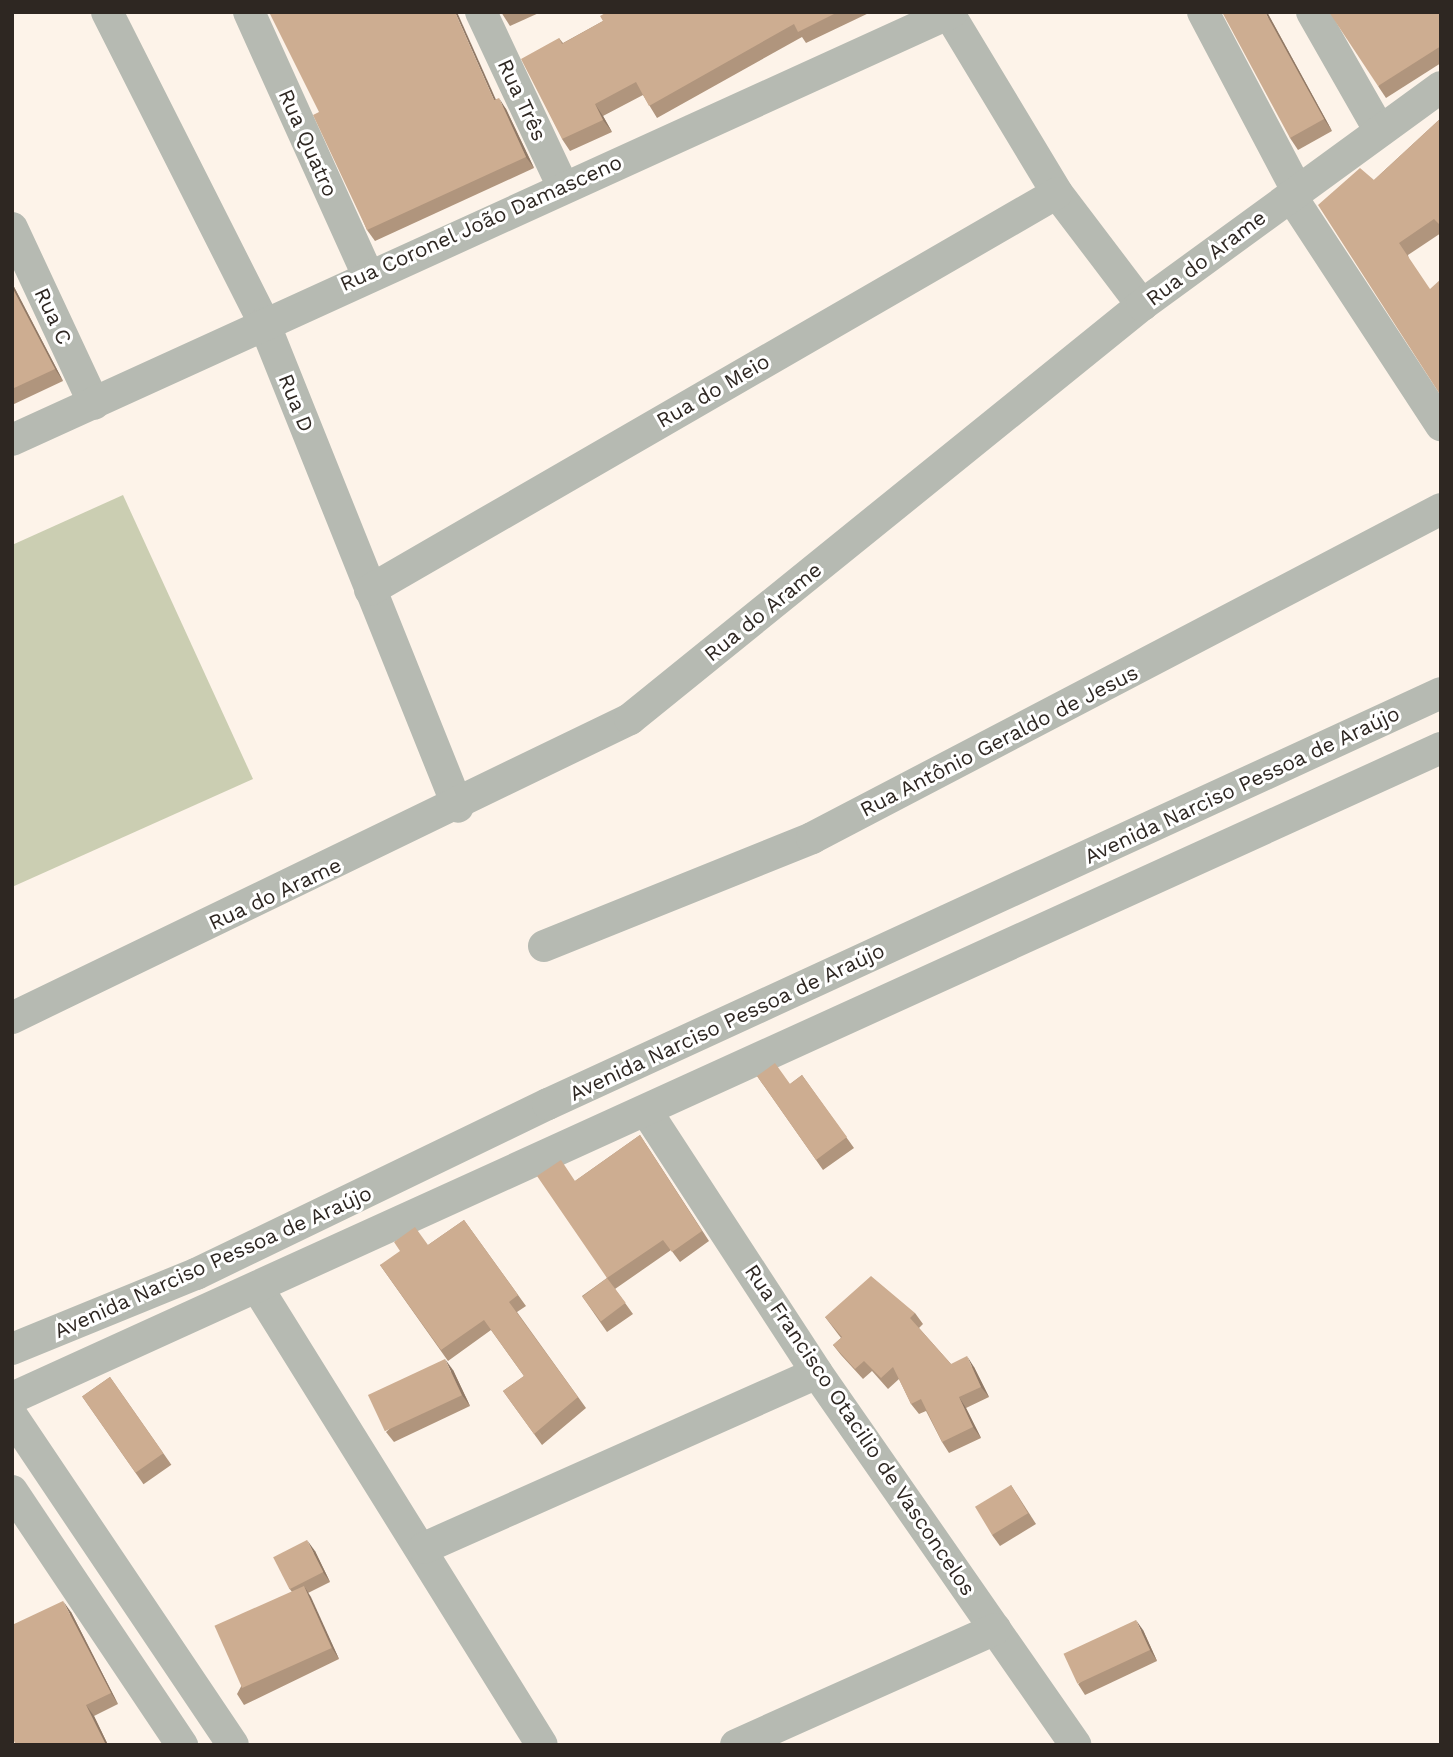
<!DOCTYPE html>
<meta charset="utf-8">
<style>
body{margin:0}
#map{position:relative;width:1453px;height:1757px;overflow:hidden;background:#fdf3e9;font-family:"Work Sans",sans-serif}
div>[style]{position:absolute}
.green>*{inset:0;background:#cbceb2}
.minor>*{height:32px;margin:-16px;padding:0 16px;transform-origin:16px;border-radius:16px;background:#b6bab2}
.wall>*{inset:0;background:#b0957d;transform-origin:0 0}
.shaded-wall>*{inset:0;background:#907966}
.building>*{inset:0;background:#cdad91;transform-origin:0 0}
span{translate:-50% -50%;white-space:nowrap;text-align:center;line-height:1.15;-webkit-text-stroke:6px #fff;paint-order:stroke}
.street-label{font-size:21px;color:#2e2722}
.frame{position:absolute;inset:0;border:14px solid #2e2722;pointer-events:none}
</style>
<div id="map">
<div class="green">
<div style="clip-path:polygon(123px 495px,253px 779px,12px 887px,12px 545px)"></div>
</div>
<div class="minor">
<div style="left:107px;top:12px;width:348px;rotate:63.2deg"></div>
<div style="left:264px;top:323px;width:521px;rotate:68.16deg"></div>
<div style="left:249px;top:12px;width:286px;rotate:65.7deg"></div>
<div style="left:481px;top:12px;width:193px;rotate:64.9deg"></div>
<div style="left:948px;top:12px;width:211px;rotate:58.9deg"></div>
<div style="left:1057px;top:193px;width:141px;rotate:52.8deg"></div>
<div style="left:1203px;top:12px;width:201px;rotate:62.2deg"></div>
<div style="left:1312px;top:12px;width:137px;rotate:60.3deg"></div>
<div style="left:1291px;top:196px;width:274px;rotate:56.8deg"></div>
<div style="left:12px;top:228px;width:194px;rotate:65deg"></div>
<div style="left:12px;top:440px;width:1033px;rotate:-24.48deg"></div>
<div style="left:370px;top:590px;width:793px;rotate:-30.02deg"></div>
<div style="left:544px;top:946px;width:289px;rotate:-21.9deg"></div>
<div style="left:812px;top:838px;width:710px;rotate:-27.61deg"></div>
<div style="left:12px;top:1018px;width:687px;rotate:-25.82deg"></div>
<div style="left:630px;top:719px;width:658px;rotate:-38.96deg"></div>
<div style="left:1142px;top:305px;width:370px;rotate:-36.1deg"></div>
<div style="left:647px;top:1112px;width:311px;rotate:56.9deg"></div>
<div style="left:817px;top:1373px;width:453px;rotate:55.2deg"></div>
<div style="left:257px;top:1287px;width:539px;rotate:58.11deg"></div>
<div style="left:12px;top:1349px;width:199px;rotate:-22.2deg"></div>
<div style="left:196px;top:1274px;width:391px;rotate:-25.8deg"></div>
<div style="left:548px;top:1104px;width:983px;rotate:-24.71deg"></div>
<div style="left:12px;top:1398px;width:1570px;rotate:-24.46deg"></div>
<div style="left:12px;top:1416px;width:396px;rotate:56.1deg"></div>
<div style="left:12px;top:1491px;width:306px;rotate:56.2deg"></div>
<div style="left:424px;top:1548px;width:430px;rotate:-24deg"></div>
<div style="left:736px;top:1745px;width:284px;rotate:-24.1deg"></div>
</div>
<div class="wall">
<div style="clip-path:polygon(501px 12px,541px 12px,510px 26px)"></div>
<div style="clip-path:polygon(607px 12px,871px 12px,806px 43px,802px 37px,657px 118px,643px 95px,603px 116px,612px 132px,570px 151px,562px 139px,559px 38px,563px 43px,603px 21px)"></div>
<div style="clip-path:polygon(1267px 12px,1332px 131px,1298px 150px,1290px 138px)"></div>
<div style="clip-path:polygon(1441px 12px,1441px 63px,1386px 98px,1378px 86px)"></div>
<div style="clip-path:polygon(496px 99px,506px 109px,534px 168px,375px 241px,367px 230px,319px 112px)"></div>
<div style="clip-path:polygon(1441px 118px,1441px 233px,1408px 255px,1441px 396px,1374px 180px)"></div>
<div style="clip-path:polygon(12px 283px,63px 381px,12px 405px)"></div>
<div style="clip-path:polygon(802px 1075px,854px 1148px,823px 1170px,757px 1076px,790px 1084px)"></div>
<div style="clip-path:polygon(640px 1135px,709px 1241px,680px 1262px,671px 1250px,615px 1289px,633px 1314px,607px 1332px,582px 1296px,607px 1278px,575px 1181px)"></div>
<div style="clip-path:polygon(464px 1220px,526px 1306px,517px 1312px,586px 1408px,542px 1445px,503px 1391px,524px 1376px,491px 1330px,448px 1361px,380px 1265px,428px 1245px)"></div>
<div style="clip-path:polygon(915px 1313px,923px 1324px,919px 1328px,951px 1364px,974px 1367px,989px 1397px,966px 1408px,981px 1438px,949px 1453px,942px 1442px,926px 1411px,919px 1414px,911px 1404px,899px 1379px,888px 1389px,872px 1371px,863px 1379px,841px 1355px,833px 1345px,841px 1338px,825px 1317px)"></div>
<div style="clip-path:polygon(453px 1370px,470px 1406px,394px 1442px,386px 1432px)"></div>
<div style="left:110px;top:1377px;width:107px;height:34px;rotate:55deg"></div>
<div style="clip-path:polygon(1011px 1485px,1036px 1524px,1000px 1546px,992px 1535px)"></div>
<div style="clip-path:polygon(315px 1551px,330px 1582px,308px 1593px,339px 1659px,244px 1705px,237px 1694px,292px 1592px,289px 1588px)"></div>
<div style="clip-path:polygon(71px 1612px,118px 1704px,94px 1716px,108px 1745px,16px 1745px)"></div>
<div style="clip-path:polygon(1143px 1630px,1157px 1661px,1085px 1695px,1078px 1684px)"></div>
</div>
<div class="shaded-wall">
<div style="clip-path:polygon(455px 12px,457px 12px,501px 111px,494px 100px)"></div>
<div style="clip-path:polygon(1265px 12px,1267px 12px,1332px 131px,1324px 119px)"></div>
<div style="clip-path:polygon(499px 98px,506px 109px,534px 168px,526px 157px)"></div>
<div style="clip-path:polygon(595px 104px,603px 116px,612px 132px,603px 120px)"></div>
<div style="clip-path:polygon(12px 283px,63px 381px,55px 369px,12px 287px)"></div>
<div style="clip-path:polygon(967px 1356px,974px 1367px,989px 1397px,981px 1387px)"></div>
<div style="clip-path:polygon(445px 1359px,453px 1370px,470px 1406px,462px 1395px)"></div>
<div style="clip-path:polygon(959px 1397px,966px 1408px,981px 1438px,973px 1427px)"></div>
<div style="clip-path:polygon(307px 1540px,315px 1551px,330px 1582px,323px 1572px)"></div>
<div style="clip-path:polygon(304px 1586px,311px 1597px,339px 1659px,332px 1648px)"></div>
<div style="clip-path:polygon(63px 1601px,71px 1612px,118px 1704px,111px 1693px)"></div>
<div style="clip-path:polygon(1136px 1620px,1143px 1630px,1157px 1661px,1150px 1650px)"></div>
<div style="clip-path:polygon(86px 1705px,94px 1716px,108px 1745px,106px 1745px)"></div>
</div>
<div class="building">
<div style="clip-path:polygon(269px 12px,455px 12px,494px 100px,499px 98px,526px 157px,367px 230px,313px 115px,319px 112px)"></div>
<div style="clip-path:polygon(607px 12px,838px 12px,798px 32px,794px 24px,649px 106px,636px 82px,595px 104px,603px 120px,562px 139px,521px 59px,559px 38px,562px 44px,603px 21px,600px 16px)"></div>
<div style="clip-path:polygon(1222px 12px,1265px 12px,1324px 119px,1290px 138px)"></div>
<div style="clip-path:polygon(1329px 12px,1441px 12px,1441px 46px,1378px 86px)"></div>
<div style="clip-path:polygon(1441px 118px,1441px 226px,1434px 219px,1399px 243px,1430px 289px,1441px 279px,1441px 396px,1318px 205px,1360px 168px,1374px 180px)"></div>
<div style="clip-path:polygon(12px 287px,55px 369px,12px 389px)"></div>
<div style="clip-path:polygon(775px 1063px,790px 1084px,802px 1075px,847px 1137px,816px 1160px,757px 1076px)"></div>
<div style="clip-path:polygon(640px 1135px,702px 1231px,672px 1252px,663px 1240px,607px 1278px,537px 1176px,561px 1160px,575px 1181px)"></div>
<div style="clip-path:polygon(464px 1220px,518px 1295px,509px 1302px,578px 1397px,534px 1434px,503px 1391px,524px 1376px,484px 1320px,441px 1350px,380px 1265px,400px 1251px,394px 1242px,415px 1227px,428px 1245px)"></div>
<div style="clip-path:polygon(871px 1276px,915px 1313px,910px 1318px,951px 1364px,967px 1356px,981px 1387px,959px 1397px,973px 1427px,942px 1442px,921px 1399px,911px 1404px,893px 1367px,881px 1378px,864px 1361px,855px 1369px,833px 1345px,842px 1337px,825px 1317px)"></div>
<div style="left:607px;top:1278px;width:31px;height:31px;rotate:53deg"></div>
<div style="left:445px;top:1359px;width:40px;height:85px;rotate:65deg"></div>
<div style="left:110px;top:1377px;width:93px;height:34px;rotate:55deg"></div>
<div style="left:1011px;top:1485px;width:33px;height:42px;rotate:59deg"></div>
<div style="left:307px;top:1540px;width:36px;height:38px;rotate:63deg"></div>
<div style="left:304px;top:1586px;width:68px;height:98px;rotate:66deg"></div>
<div style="clip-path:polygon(63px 1601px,111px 1693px,86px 1705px,106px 1745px,16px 1745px,12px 1737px,12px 1625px)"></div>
<div style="left:1136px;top:1620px;width:33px;height:80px;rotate:65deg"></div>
</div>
<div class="street-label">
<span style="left:522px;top:100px;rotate:65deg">Rua Três</span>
<span style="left:308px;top:143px;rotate:66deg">Rua Quatro</span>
<span style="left:481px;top:223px;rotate:-24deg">Rua Coronel João Damasceno</span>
<span style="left:1206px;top:258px;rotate:-37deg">Rua do Arame</span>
<span style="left:53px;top:316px;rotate:65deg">Rua C</span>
<span style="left:713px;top:391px;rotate:-30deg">Rua do Meio</span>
<span style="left:296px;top:403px;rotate:68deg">Rua D</span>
<span style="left:763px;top:612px;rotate:-39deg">Rua do Arame</span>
<span style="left:999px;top:741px;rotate:-27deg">Rua Antônio Geraldo de Jesus</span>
<span style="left:1242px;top:785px;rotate:-25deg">Avenida Narciso Pessoa de Araújo</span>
<span style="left:275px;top:894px;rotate:-25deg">Rua do Arame</span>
<span style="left:727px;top:1022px;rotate:-25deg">Avenida Narciso Pessoa de Araújo</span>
<span style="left:213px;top:1262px;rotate:-24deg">Avenida Narciso Pessoa de Araújo</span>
<span style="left:860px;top:1430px;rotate:56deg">Rua Francisco Otacilio de Vasconcelos</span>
</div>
<div class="frame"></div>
</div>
